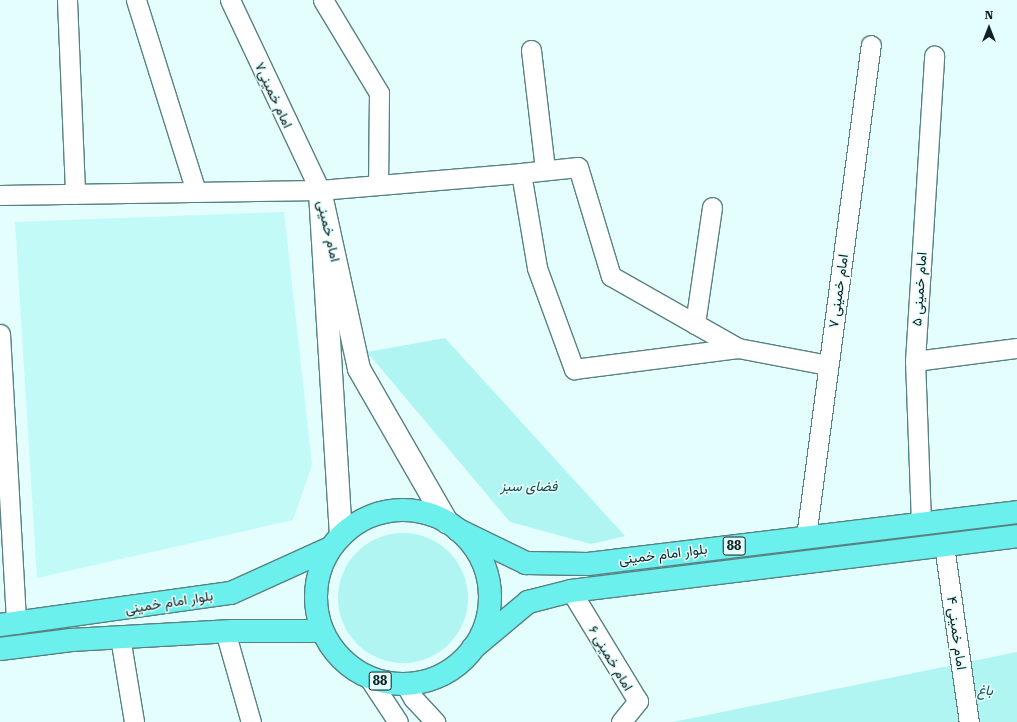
<!DOCTYPE html>
<meta charset="utf-8">
<style>
body{margin:0}
#map{position:relative;width:1017px;height:722px;overflow:hidden;background:#e3fefd;font-family:"Roboto Serif",Vazirmatn,serif}
div>[style]{position:absolute}
.built>*{inset:0;background:#c2faf8}
.green>*{inset:0;background:#b1f5f3}
.round{border-radius:50%}
.roads{filter:drop-shadow(1px 0 #588281) drop-shadow(-1px 0 #588281) drop-shadow(0 1px #588281) drop-shadow(0 -1px #588281)}
.minor>*{height:19px;margin:-9.5px;padding:0 9.5px;transform-origin:9.5px;border-radius:9.5px;background:#fff}
.tertiary>*{height:22px;margin:-11px;padding:0 11px;transform-origin:11px;border-radius:11px;background:#fff}
.trunk>*{height:22px;margin:-11px;padding:0 11px;transform-origin:11px;border-radius:11px;background:#6cf0ee}
.trunk>.ring{margin:-11px;padding:0;box-sizing:content-box;background:none;border:22px solid #6cf0ee;border-radius:50%}
span{translate:-50% -50%;white-space:nowrap;text-align:center;line-height:1.15;-webkit-text-stroke:3px #e3fefd;paint-order:stroke}
.shield-label span{padding:1px 3px;background:#e3fefd;border:1px solid;border-radius:3px;-webkit-text-stroke-width:0}
.shield-label{font-size:13px;color:#102121;font-weight:700}
.street-label{font-size:14px;color:#102121}
.park-label{font-size:14px;color:#204a4a;font-style:italic}
.north{position:absolute;left:969px;top:8px;width:40px;height:40px;-webkit-text-stroke:3px #e3fefd;paint-order:stroke;rotate:0deg;font-size:11px;font-weight:700;line-height:16px;text-align:center;color:#102121}
.north::after{content:'';display:block;margin:auto;width:14px;height:18px;background:#102121;clip-path:polygon(50% 0,100% 100%,50% 72%,0 100%)}
</style>
<div id="map">
<div class="built">
<div style="clip-path:polygon(284px 212px,312px 465px,293px 520px,37px 578px,15px 222px)"></div>
</div>
<div class="green">
<div style="clip-path:polygon(445px 338px,625px 536px,591px 544px,510px 522px,367px 352px)"></div>
<div class="round" style="left:338px;top:533px;width:130px;height:130px"></div>
<div style="clip-path:polygon(1017px 652px,1017px 722px,673px 722px)"></div>
</div>
<div class="roads">
<div class="minor">
<div style="left:67px;top:0;width:194px;rotate:87.6deg"></div>
<div style="left:136px;top:0;width:201px;rotate:72.6deg"></div>
<div style="left:230px;top:0;width:210px;rotate:64.7deg"></div>
<div style="left:323px;top:0;width:109px;rotate:58.9deg"></div>
<div style="left:379px;top:93px;width:92px;rotate:90.6deg"></div>
<div style="left:531px;top:50px;width:121px;rotate:83.3deg"></div>
<div style="left:521px;top:173px;width:57px;rotate:-6deg"></div>
<div style="left:578px;top:167px;width:114px;rotate:73.2deg"></div>
<div style="left:611px;top:276px;width:146px;rotate:29.6deg"></div>
<div style="left:0;top:195px;width:320px;rotate:-0.9deg"></div>
<div style="left:320px;top:190px;width:202px;rotate:-4.8deg"></div>
<div style="left:521px;top:173px;width:96px;rotate:80.4deg"></div>
<div style="left:537px;top:268px;width:108px;rotate:69.9deg"></div>
<div style="left:574px;top:369px;width:165px;rotate:-7.3deg"></div>
<div style="left:738px;top:348px;width:92px;rotate:10.7deg"></div>
<div style="left:695px;top:324px;width:118px;rotate:-81.7deg"></div>
<div style="left:0;top:334px;width:290px;rotate:86.8deg"></div>
<div style="left:915px;top:361px;width:103px;rotate:-7.3deg"></div>
<div style="left:921px;top:523px;width:162px;rotate:-92.1deg"></div>
<div style="left:915px;top:361px;width:306px;rotate:-86.4deg"></div>
<div style="left:806px;top:537px;width:496px;rotate:-82.5deg"></div>
<div style="left:944px;top:545px;width:179px;rotate:82deg"></div>
<div style="left:571px;top:591px;width:129px;rotate:58.7deg"></div>
<div style="left:638px;top:701px;width:27px;rotate:129deg"></div>
<div style="left:225px;top:631px;width:95px;rotate:74.1deg"></div>
<div style="left:120px;top:637px;width:86px;rotate:80.6deg"></div>
<div style="left:367px;top:675px;width:56px;rotate:56.6deg"></div>
<div style="left:405px;top:684px;width:16px;rotate:60deg"></div>
<div style="left:413px;top:698px;width:33px;rotate:47deg"></div>
</div>
<div class="tertiary">
<div style="left:341px;top:536px;width:347px;rotate:-93.5deg"></div>
<div style="left:320px;top:190px;width:183px;rotate:77.7deg"></div>
<div style="left:359px;top:369px;width:177px;rotate:60.1deg"></div>
</div>
<div class="trunk">
<div class="ring" style="left:316px;top:510px;width:152px;height:152px"></div>
<div style="left:458px;top:530px;width:76px;rotate:25.9deg"></div>
<div style="left:526px;top:563px;width:62px;rotate:0.9deg"></div>
<div style="left:588px;top:564px;width:432px;rotate:-6.9deg"></div>
<div style="left:0;top:625px;width:233px;rotate:-7.9deg"></div>
<div style="left:231px;top:593px;width:109px;rotate:-24.4deg"></div>
<div style="left:473px;top:648px;width:72px;rotate:-39.9deg"></div>
<div style="left:528px;top:602px;width:44px;rotate:-14.3deg"></div>
<div style="left:571px;top:591px;width:449px;rotate:-7deg"></div>
<div style="left:0;top:649px;width:72px;rotate:-7.2deg"></div>
<div style="left:71px;top:640px;width:161px;rotate:-3.2deg"></div>
<div style="left:232px;top:631px;width:90px"></div>
</div>
</div>
<div class="shield-label">
<span style="left:734px;top:546px">88</span>
<span style="left:380px;top:681px">88</span>
</div>
<div class="street-label">
<span style="left:274px;top:95px;rotate:65deg">امام خمینی۷</span>
<span style="left:329px;top:231px;rotate:77deg">امام خمینی</span>
<span style="left:919px;top:289px;rotate:-86deg">امام خمینی ۵</span>
<span style="left:838px;top:291px;rotate:-82deg">امام خمینی ۷</span>
<span style="left:663px;top:554px;rotate:-7deg">بلوار امام خمینی</span>
<span style="left:169px;top:602px;rotate:-9deg">بلوار امام خمینی</span>
<span style="left:957px;top:633px;rotate:82deg">امام خمینی ۴</span>
<span style="left:611px;top:658px;rotate:59deg">امام خمینی ۶</span>
</div>
<div class="park-label">
<span style="left:529px;top:486px">فضای سبز</span>
<span style="left:985px;top:690px">باغ</span>
</div>
<div class="north">N</div>
</div>
